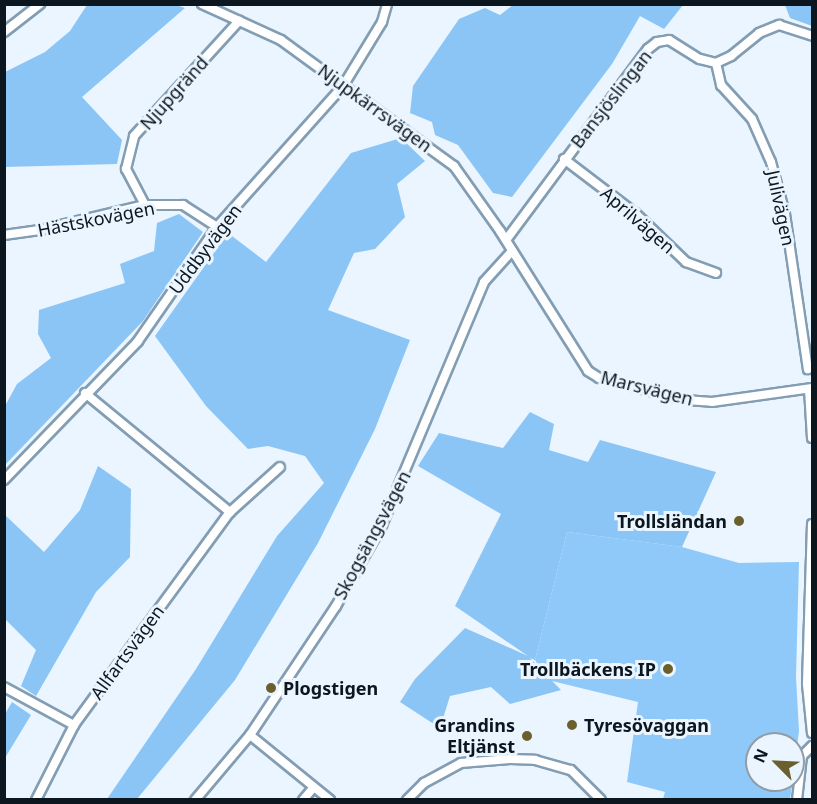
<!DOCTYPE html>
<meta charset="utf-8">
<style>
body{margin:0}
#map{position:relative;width:817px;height:804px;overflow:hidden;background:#eaf5ff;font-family:"Noto Sans",sans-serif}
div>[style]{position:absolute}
.green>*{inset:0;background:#8fc9fa}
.forest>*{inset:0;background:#8bc5f6}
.roads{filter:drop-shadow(2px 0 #839db3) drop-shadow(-2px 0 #839db3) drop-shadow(0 2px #839db3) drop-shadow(0 -2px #839db3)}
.minor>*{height:8px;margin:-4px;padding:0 4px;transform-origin:4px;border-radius:4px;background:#fff}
.dots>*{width:16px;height:16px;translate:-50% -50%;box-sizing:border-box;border:3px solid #eaf5ff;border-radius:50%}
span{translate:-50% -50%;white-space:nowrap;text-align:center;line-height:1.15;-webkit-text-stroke:6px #eaf5ff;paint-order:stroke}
.street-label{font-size:18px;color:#0c161e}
.poi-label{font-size:18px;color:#0c161e;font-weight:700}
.right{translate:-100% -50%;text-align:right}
.left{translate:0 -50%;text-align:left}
.frame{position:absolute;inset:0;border:6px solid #0c161e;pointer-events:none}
.north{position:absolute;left:745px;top:732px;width:60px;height:60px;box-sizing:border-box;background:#eaf5ff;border:2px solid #919ca5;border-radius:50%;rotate:294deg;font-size:16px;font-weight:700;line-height:24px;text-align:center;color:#0c161e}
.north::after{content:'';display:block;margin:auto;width:21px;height:27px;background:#6b602d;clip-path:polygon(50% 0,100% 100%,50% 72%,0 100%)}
</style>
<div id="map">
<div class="green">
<div style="clip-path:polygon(567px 532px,682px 547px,739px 563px,799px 562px,796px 677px,799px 731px,793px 779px,793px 744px,757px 744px,757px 780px,793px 780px,790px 799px,663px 799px,665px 792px,627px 782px,638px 702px,548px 680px,535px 660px)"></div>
</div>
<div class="forest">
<div style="clip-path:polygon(176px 5px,185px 8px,82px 97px,122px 140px,117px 164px,5px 167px,5px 72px,45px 52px,70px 31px,87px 5px)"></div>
<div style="clip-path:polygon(513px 5px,683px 5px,664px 29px,640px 16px,612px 64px,512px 197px,493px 193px,458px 145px,435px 135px,432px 122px,410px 113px,413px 86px,459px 19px,485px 8px,500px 15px)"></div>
<div style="clip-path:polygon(785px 5px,812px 5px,812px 26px,790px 18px)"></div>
<div style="clip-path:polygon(401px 138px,425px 161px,397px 184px,405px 217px,375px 249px,354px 253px,328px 310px,410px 340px,375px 429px,318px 543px,235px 680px,137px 799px,107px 799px,196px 669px,277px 536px,324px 483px,305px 456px,268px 446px,248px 449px,206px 406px,155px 336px,228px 233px,266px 262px,351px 153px)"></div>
<div style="clip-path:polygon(179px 214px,203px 232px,143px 321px,5px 465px,5px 406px,17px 384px,51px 358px,38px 334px,39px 310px,125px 283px,120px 264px,154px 251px,157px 223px)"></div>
<div style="clip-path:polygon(530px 412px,554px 424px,549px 450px,588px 462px,600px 440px,716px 472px,682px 547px,567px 532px,535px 660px,530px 658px,561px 690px,510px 704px,491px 687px,450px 696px,440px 728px,400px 702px,415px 679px,465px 628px,528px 656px,455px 606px,501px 514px,418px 466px,439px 433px,503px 448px)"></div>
<div style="clip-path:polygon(98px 466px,131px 489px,130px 557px,96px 592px,36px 696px,21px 686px,36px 650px,5px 619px,5px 515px,44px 552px,80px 510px)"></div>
<div style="clip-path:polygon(12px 702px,31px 715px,5px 758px,5px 714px)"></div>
</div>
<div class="roads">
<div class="minor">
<div style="left:202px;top:4px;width:87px;rotate:24.5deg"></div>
<div style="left:281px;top:40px;width:214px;rotate:36.1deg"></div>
<div style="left:454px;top:166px;width:80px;rotate:54.7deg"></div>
<div style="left:500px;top:231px;width:165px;rotate:57.8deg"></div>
<div style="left:588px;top:371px;width:13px;rotate:32deg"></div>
<div style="left:599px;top:378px;width:89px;rotate:14.3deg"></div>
<div style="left:685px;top:400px;width:27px;rotate:4deg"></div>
<div style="left:712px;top:402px;width:101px;rotate:-8deg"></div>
<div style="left:4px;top:32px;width:46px;rotate:-37.9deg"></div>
<div style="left:716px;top:63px;width:23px;rotate:77deg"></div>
<div style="left:721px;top:85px;width:46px;rotate:47.6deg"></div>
<div style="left:752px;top:119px;width:47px;rotate:66.2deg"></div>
<div style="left:771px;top:162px;width:54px;rotate:74.9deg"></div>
<div style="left:785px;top:214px;width:157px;rotate:81.6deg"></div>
<div style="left:564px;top:159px;width:89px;rotate:37.3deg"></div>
<div style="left:635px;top:213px;width:71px;rotate:43.9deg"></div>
<div style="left:686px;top:262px;width:32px;rotate:20deg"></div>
<div style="left:145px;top:205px;width:41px;rotate:-117.8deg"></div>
<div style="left:126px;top:169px;width:34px;rotate:-76deg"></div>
<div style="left:134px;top:136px;width:156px;rotate:-47.6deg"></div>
<div style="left:4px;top:235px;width:36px;rotate:-8deg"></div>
<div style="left:40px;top:230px;width:108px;rotate:-13.4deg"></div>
<div style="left:145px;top:205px;width:38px"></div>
<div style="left:183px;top:205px;width:40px;rotate:32.9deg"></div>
<div style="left:506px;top:240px;width:238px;rotate:-53.4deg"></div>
<div style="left:648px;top:49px;width:11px;rotate:-38deg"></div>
<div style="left:657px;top:42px;width:12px;rotate:-9deg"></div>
<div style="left:669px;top:40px;width:36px;rotate:32deg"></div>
<div style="left:700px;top:59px;width:16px;rotate:14deg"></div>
<div style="left:716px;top:63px;width:17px;rotate:-25deg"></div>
<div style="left:731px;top:56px;width:36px;rotate:-39deg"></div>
<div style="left:759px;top:33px;width:22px;rotate:-22deg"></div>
<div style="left:779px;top:25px;width:35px;rotate:18deg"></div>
<div style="left:809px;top:389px;width:49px;rotate:86.5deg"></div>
<div style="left:85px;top:393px;width:188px;rotate:39.4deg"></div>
<div style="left:4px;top:480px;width:193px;rotate:-46deg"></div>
<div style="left:138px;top:341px;width:139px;rotate:-55.3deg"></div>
<div style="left:217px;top:227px;width:189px;rotate:-48.2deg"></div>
<div style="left:343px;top:86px;width:75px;rotate:-58.6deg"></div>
<div style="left:382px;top:22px;width:19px;rotate:-74deg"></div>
<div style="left:812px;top:524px;width:160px;rotate:91.8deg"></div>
<div style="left:807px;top:684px;width:49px;rotate:84.2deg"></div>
<div style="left:4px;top:687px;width:80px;rotate:28.5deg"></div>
<div style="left:250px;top:735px;width:103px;rotate:39.1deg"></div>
<div style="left:36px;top:800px;width:84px;rotate:-63.1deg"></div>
<div style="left:74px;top:725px;width:264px;rotate:-53.8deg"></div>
<div style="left:230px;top:512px;width:67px;rotate:-42deg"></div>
<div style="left:195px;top:800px;width:85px;rotate:-49.8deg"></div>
<div style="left:250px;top:735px;width:155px;rotate:-56.3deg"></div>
<div style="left:336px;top:606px;width:93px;rotate:-60.4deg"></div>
<div style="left:382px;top:525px;width:264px;rotate:-67.2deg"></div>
<div style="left:484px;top:282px;width:42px;rotate:-47.9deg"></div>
<div style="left:303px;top:800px;width:16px;rotate:-50deg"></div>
<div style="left:407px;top:800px;width:24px;rotate:-45deg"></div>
<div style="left:424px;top:783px;width:42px;rotate:-28.4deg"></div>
<div style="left:461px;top:763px;width:49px;rotate:-4.7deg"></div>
<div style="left:510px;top:759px;width:25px;rotate:2deg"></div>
<div style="left:535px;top:760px;width:37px;rotate:16deg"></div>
<div style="left:571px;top:770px;width:42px;rotate:45deg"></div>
<div style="left:797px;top:800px;width:44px;rotate:-83.5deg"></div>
<div style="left:802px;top:756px;width:14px;rotate:-45deg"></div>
</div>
</div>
<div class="dots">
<div style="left:739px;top:521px;background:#6b602d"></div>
<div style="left:668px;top:669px;background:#6b602d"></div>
<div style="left:271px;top:688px;background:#6b602d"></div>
<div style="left:572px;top:725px;background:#6b602d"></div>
<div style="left:527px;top:736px;background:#6b602d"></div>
</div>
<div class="street-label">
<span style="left:174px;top:93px;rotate:-48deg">Njupgränd</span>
<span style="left:611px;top:99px;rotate:-52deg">Bansjöslingan</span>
<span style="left:375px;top:108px;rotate:36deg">Njupkärrsvägen</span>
<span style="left:781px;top:208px;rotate:78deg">Julivägen</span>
<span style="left:96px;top:219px;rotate:-11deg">Hästskovägen</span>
<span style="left:638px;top:220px;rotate:41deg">Aprilvägen</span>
<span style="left:205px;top:249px;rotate:-53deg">Uddbyvägen</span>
<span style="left:647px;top:388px;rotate:14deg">Marsvägen</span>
<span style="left:372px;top:535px;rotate:-62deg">Skogsängsvägen</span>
<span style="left:127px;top:652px;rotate:-54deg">Allfartsvägen</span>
</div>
<div class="poi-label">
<span class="right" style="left:727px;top:521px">Trollsländan</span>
<span class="right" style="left:656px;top:669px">Trollbäckens IP</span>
<span class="left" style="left:283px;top:688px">Plogstigen</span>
<span class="left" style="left:584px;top:725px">Tyresövaggan</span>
<span class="right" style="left:515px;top:736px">Grandins<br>Eltjänst</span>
</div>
<div class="frame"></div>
<div class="north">N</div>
</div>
